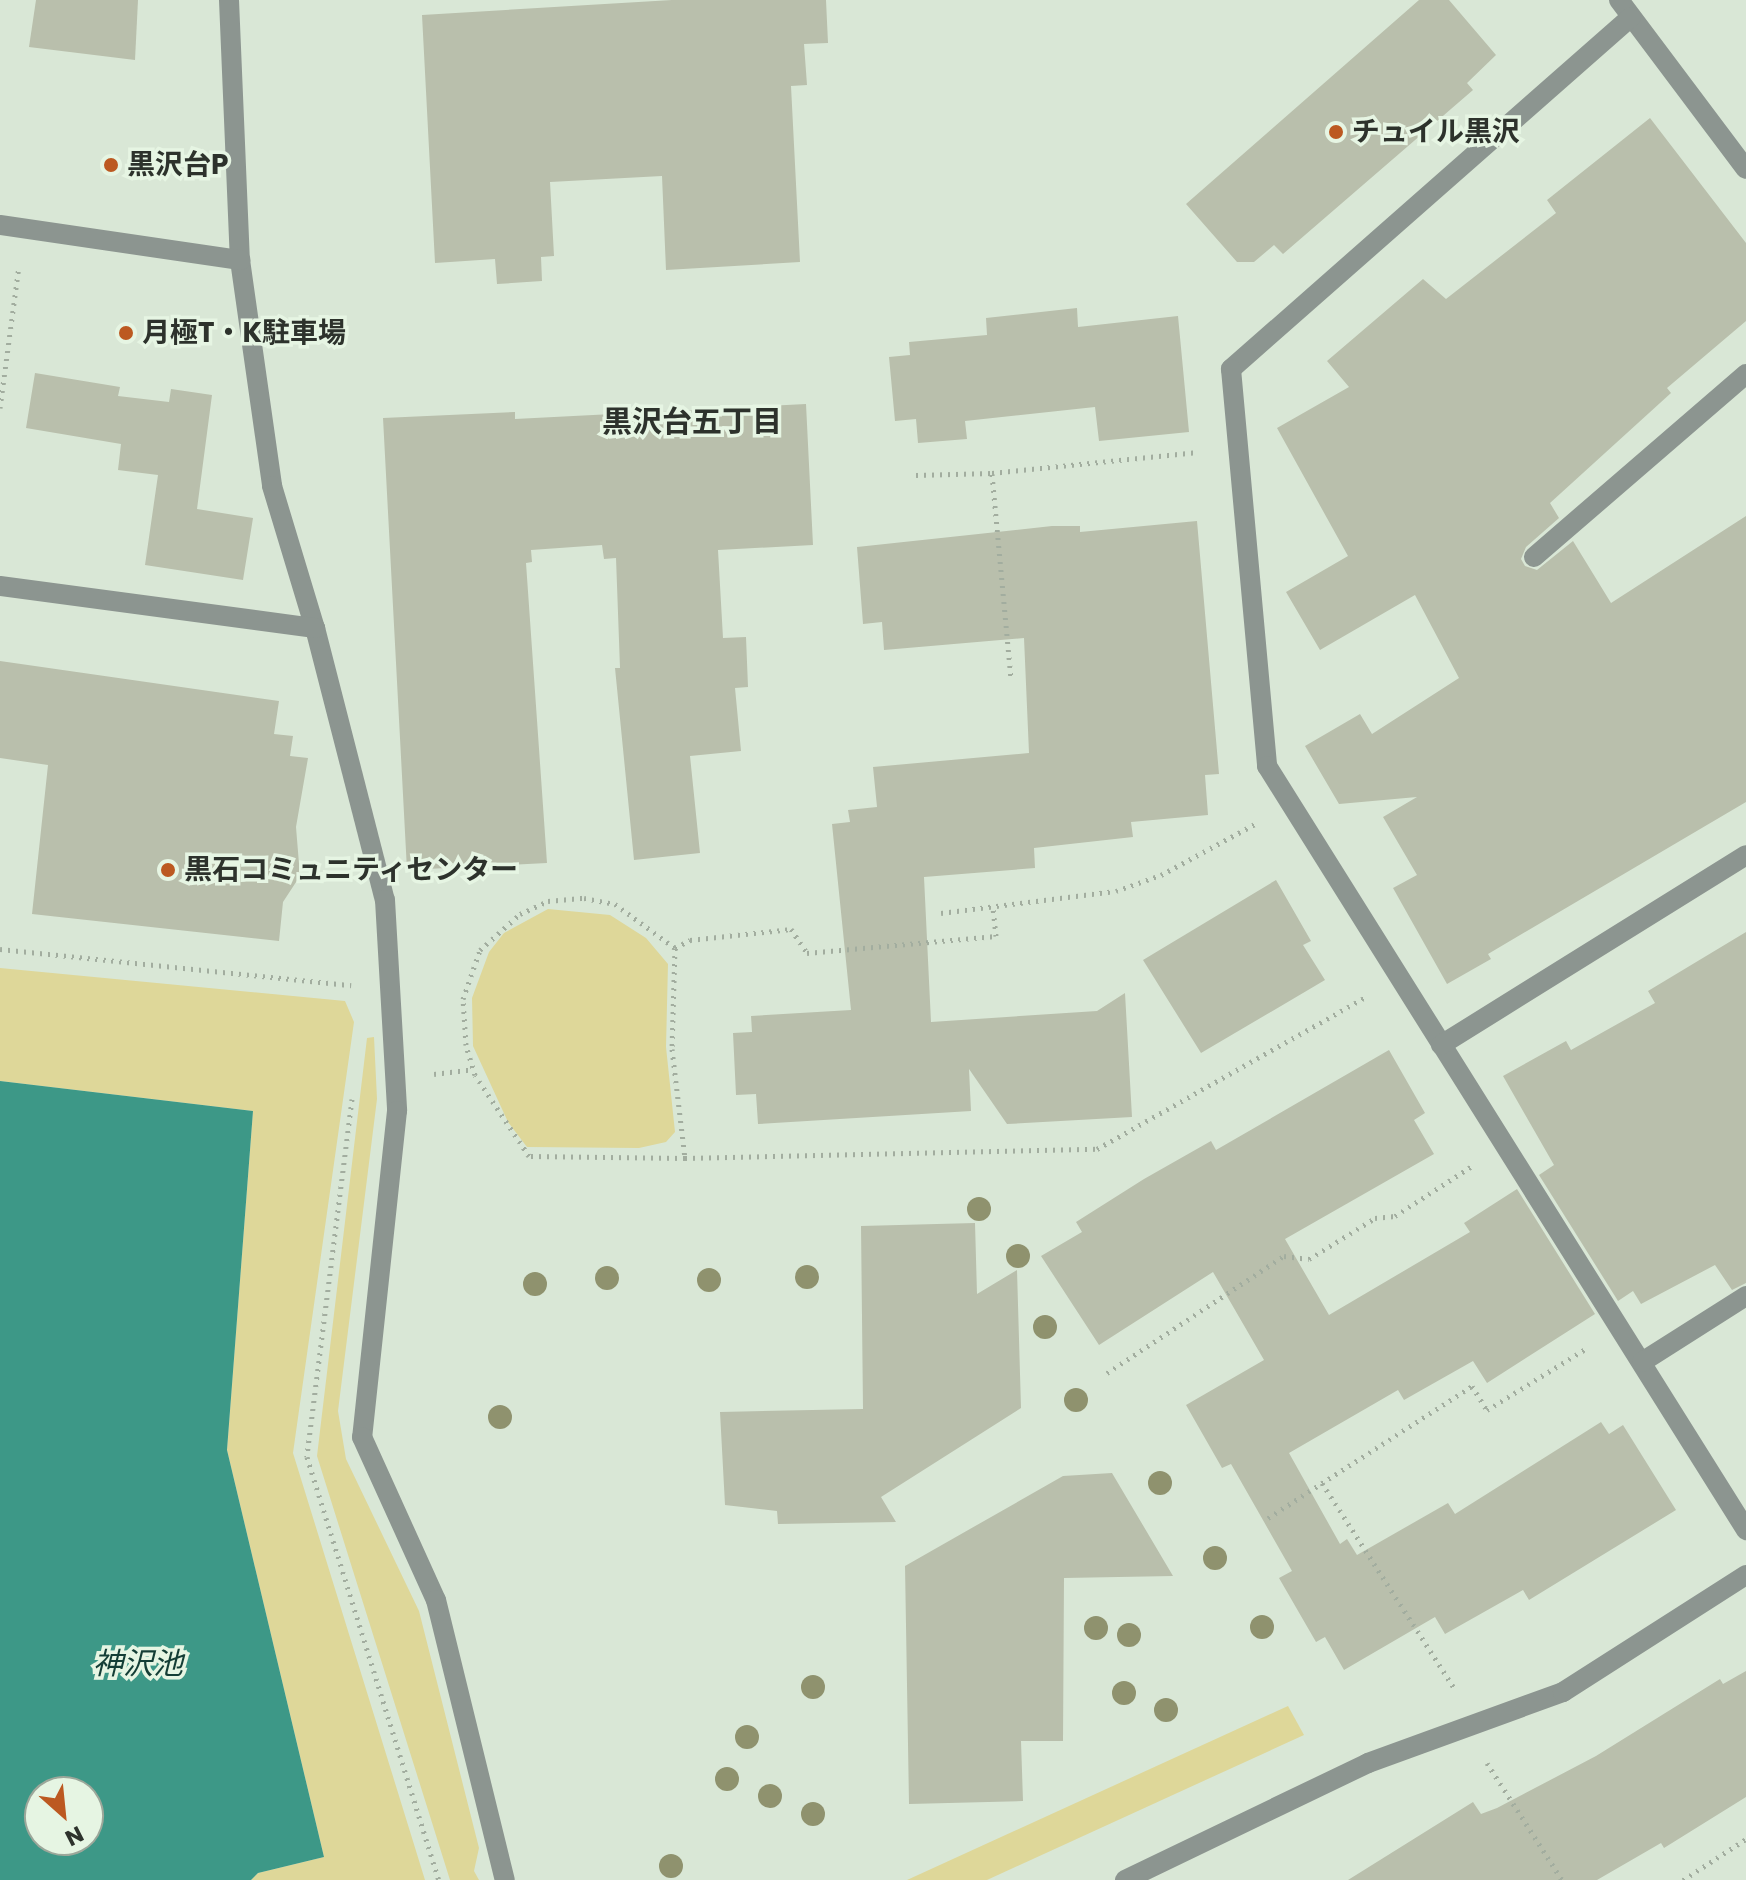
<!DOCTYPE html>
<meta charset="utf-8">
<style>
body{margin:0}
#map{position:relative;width:1746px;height:1880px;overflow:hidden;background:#d9e7d6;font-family:Poppins,"Noto Sans JP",sans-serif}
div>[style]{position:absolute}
.green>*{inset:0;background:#ded799}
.water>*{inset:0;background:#3d9887}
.building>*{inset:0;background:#b9bfac}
.path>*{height:5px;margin-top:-2.5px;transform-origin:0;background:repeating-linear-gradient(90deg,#a2ad9f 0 2px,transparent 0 8px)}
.minor>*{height:20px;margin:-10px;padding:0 10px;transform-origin:10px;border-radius:10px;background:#8c9590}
.trees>*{width:24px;height:24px;margin:-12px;border-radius:50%;background:#8f926e}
.dots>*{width:22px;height:22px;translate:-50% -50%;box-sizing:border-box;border:4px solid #e6f5e3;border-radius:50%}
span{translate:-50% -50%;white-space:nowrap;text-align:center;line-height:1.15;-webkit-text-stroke:7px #e6f5e3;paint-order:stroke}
.poi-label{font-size:28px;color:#2d322c;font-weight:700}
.left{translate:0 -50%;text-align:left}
.neighbourhood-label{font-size:30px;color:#2d322c;font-weight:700}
.water-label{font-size:30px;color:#143e36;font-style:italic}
.north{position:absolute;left:24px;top:1776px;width:80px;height:80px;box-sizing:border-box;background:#e6f5e3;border:2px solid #9ca79a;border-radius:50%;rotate:153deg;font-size:22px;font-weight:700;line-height:32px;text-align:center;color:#2d322c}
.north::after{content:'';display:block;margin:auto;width:28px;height:36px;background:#bc5921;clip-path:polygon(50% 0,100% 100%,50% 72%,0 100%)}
</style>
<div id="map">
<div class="green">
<div style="clip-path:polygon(548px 909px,610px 915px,646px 938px,668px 964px,666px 1047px,675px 1132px,666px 1142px,639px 1148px,527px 1147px,508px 1122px,473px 1046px,472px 998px,489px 952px,504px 933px)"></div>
<div style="clip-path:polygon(0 968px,345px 1001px,354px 1022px,293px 1453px,425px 1880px,251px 1880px,258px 1873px,324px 1857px,227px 1450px,253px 1111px,0 1081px)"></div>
<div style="clip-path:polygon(374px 1037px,377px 1099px,338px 1411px,346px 1459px,419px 1611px,479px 1848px,474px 1871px,479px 1880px,450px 1880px,317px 1456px,367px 1038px)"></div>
<div style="clip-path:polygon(1288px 1706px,1304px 1735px,987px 1880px,907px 1880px)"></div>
</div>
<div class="water">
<div style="clip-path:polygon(evenodd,0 1081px,253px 1111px,227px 1450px,324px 1857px,258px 1873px,251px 1880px,0 1880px,0 1081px,40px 1792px,88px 1792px,88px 1840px,40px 1840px,40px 1792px)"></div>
</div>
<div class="building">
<div style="clip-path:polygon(36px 0,138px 0,135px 60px,29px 47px)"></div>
<div style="clip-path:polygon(672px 0,826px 0,828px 43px,804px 44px,807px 85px,791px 86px,800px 262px,666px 270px,662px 176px,550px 182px,554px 256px,541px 257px,542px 281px,497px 284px,495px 259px,435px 263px,422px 15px)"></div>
<div style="clip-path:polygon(1419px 0,1449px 0,1496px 55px,1467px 83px,1473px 90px,1283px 254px,1274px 245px,1254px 262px,1237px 262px,1186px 204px)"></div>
<div style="clip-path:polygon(1650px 118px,1746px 243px,1746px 321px,1667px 388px,1671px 393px,1550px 503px,1559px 518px,1526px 547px,1521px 559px,1525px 566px,1537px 570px,1573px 541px,1611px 603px,1746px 516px,1746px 802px,1488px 954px,1491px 959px,1447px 984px,1393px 888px,1417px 875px,1383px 817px,1417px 797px,1339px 804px,1305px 746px,1360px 714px,1372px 734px,1459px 678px,1415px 595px,1320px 650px,1286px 592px,1348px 556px,1277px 428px,1349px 387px,1327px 361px,1423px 279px,1446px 299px,1556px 213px,1547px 200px)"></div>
<div style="clip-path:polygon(1077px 308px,1078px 327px,1178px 316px,1189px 432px,1099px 441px,1095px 407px,965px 421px,967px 439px,918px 443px,916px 419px,895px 421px,889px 357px,910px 355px,909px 342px,987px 335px,986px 318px)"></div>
<div style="clip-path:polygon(35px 373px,120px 387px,118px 396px,169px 402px,171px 389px,212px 395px,197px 509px,253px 518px,243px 580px,145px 565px,158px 475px,118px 470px,121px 444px,26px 428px)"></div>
<div style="clip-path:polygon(806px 404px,813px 545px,718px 550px,723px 638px,746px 637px,748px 687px,735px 688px,741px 751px,690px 756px,700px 853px,634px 860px,615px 668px,620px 668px,616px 558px,604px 559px,602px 545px,531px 550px,532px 562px,526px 563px,547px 863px,407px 870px,383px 418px,515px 412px,515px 419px)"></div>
<div style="clip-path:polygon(1197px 521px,1219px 774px,1205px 775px,1208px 815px,1131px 822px,1133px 837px,1034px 848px,1035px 868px,924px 877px,931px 1022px,1097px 1011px,1125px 993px,1132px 1117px,1007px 1124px,969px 1069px,971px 1111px,758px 1124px,756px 1094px,736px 1095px,733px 1033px,752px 1032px,751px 1016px,851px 1010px,832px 824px,850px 822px,848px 810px,877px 807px,873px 767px,1029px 753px,1024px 638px,884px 650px,882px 622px,863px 624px,857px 547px,1052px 526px,1080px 526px,1080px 532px)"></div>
<div style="clip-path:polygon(0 661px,279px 701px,274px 734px,293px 736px,290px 756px,308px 758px,296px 827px,300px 876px,283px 902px,279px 941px,32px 914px,48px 765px,0 758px)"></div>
<div style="clip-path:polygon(1276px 880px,1311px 941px,1303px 945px,1325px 980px,1201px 1053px,1143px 960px)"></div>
<div style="clip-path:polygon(1746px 932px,1746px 1283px,1732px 1290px,1715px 1265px,1641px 1304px,1633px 1291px,1618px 1301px,1539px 1175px,1554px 1165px,1503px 1076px,1566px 1041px,1571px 1050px,1655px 1003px,1648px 991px)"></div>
<div style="clip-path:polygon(1389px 1050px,1425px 1113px,1414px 1120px,1434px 1154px,1285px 1239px,1329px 1315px,1470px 1232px,1464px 1223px,1517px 1189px,1595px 1314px,1487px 1383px,1473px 1361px,1404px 1400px,1398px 1390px,1289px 1453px,1340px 1544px,1347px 1539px,1357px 1555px,1448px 1503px,1455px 1514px,1601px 1422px,1609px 1434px,1623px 1425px,1676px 1510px,1529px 1600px,1523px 1590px,1445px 1634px,1435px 1617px,1344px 1670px,1325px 1637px,1316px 1642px,1279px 1578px,1292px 1571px,1231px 1464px,1222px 1468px,1186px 1405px,1264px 1360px,1213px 1272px,1099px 1345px,1041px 1256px,1082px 1232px,1076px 1222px,1144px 1179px,1211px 1141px,1216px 1150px)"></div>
<div style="clip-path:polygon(975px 1223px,977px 1294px,1017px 1270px,1021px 1408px,881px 1497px,896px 1522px,778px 1524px,777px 1511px,725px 1505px,720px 1412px,863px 1409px,861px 1226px)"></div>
<div style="clip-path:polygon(1112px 1473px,1173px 1576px,1064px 1578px,1063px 1741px,1021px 1741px,1023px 1801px,909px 1804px,905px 1566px,1063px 1476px)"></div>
<div style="clip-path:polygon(1746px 1671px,1746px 1797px,1664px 1848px,1661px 1843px,1597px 1880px,1348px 1880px,1473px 1802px,1481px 1814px,1497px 1808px,1596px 1756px,1720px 1679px,1723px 1684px)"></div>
</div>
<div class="path">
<div style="left:0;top:408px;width:143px;rotate:-82.4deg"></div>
<div style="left:992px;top:474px;width:207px;rotate:84.7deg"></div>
<div style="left:916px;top:475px;width:76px;rotate:-1.5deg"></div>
<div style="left:992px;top:473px;width:207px;rotate:-5.8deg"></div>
<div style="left:584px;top:898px;width:32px;rotate:11deg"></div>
<div style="left:615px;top:904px;width:74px;rotate:36.3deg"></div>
<div style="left:675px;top:948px;width:101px;rotate:91.7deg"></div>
<div style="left:672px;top:1049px;width:110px;rotate:83.2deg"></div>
<div style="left:685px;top:1158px;width:156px;rotate:-179.3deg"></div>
<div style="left:529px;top:1156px;width:97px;rotate:-123.7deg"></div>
<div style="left:475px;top:1075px;width:31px;rotate:-107deg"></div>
<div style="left:466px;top:1045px;width:46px;rotate:-93.7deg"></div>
<div style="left:463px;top:999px;width:52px;rotate:-70.9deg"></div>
<div style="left:480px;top:950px;width:54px;rotate:-42deg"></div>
<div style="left:520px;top:914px;width:31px;rotate:-25deg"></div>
<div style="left:548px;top:901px;width:36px;rotate:-5deg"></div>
<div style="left:941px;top:913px;width:176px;rotate:-7.2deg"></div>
<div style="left:1116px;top:891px;width:48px;rotate:-19.6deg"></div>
<div style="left:1161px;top:875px;width:107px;rotate:-28.5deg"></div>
<div style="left:675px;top:948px;width:17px;rotate:-28deg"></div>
<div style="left:690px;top:940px;width:102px;rotate:-6.2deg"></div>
<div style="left:791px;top:929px;width:29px;rotate:56deg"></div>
<div style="left:807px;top:953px;width:190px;rotate:-5.1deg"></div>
<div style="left:996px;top:936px;width:29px;rotate:-96deg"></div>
<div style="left:0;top:949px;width:353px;rotate:5.9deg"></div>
<div style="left:434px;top:1074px;width:39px;rotate:-7deg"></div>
<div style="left:352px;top:1099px;width:361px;rotate:97.2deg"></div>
<div style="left:307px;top:1457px;width:443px;rotate:72.7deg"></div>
<div style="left:685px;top:1158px;width:412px;rotate:-1.3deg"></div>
<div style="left:1097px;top:1149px;width:309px;rotate:-29.5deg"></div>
<div style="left:1107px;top:1373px;width:212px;rotate:-33.5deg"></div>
<div style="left:1284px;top:1256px;width:25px;rotate:7deg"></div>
<div style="left:1309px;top:1259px;width:78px;rotate:-31.8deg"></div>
<div style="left:1375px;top:1218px;width:20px;rotate:-6deg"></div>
<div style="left:1395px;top:1216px;width:92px;rotate:-33deg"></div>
<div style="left:1322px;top:1483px;width:245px;rotate:57.2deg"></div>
<div style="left:1268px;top:1518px;width:243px;rotate:-32.9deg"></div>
<div style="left:1472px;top:1386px;width:28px;rotate:58deg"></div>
<div style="left:1487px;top:1410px;width:118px;rotate:-31.8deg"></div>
<div style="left:1487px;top:1763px;width:139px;rotate:57.3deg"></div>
<div style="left:1683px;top:1880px;width:75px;rotate:-33.1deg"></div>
</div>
<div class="minor">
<div style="left:229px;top:0;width:260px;rotate:87.6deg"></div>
<div style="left:240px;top:260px;width:228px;rotate:81.9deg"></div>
<div style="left:272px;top:486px;width:148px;rotate:73.2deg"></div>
<div style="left:315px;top:628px;width:281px;rotate:75.6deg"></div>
<div style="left:385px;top:900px;width:211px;rotate:86.7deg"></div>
<div style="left:397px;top:1111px;width:328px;rotate:96.1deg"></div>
<div style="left:362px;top:1437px;width:179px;rotate:65.6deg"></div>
<div style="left:436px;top:1600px;width:288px;rotate:76.2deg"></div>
<div style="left:1619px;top:0;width:211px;rotate:53.1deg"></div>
<div style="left:1631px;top:17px;width:533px;rotate:138.65deg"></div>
<div style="left:1231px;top:369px;width:399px;rotate:84.8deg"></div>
<div style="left:1267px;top:766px;width:902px;rotate:57.91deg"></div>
<div style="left:0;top:225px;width:243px;rotate:8.3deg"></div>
<div style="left:1534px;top:557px;width:280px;rotate:-40.8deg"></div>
<div style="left:0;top:586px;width:318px;rotate:7.6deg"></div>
<div style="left:1441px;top:1045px;width:359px;rotate:-31.9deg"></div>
<div style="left:1642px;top:1362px;width:123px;rotate:-32.4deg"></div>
<div style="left:1125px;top:1880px;width:270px;rotate:-25.7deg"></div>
<div style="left:1368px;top:1763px;width:208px;rotate:-20deg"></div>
<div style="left:1563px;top:1692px;width:217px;rotate:-32.6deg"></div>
</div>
<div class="trees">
<div style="left:979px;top:1209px"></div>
<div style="left:1018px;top:1256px"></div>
<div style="left:807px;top:1277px"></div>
<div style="left:607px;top:1278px"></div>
<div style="left:709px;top:1280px"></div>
<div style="left:535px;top:1284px"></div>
<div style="left:1045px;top:1327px"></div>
<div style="left:1076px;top:1400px"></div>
<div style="left:500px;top:1417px"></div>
<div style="left:1160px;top:1483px"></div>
<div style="left:1215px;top:1558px"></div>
<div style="left:1262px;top:1627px"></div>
<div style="left:1096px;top:1628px"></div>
<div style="left:1129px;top:1635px"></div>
<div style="left:813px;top:1687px"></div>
<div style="left:1124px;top:1693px"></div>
<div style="left:1166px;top:1710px"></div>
<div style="left:747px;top:1737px"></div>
<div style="left:727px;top:1779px"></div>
<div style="left:770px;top:1796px"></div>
<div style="left:813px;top:1814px"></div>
<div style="left:671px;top:1866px"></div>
</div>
<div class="dots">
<div style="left:1336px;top:132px;background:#bc5921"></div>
<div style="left:111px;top:165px;background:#bc5921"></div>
<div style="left:126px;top:333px;background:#bc5921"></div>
<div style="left:168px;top:870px;background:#bc5921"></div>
</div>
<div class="poi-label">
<span class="left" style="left:1352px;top:132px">チュイル黒沢</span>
<span class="left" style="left:127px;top:165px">黒沢台P</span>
<span class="left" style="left:142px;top:333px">月極T・K駐車場</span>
<span class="left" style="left:184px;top:870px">黒石コミュニティセンター</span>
</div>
<div class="neighbourhood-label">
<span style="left:692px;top:422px">黒沢台五丁目</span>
</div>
<div class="water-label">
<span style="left:138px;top:1664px">神沢池</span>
</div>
<div class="north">N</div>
</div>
